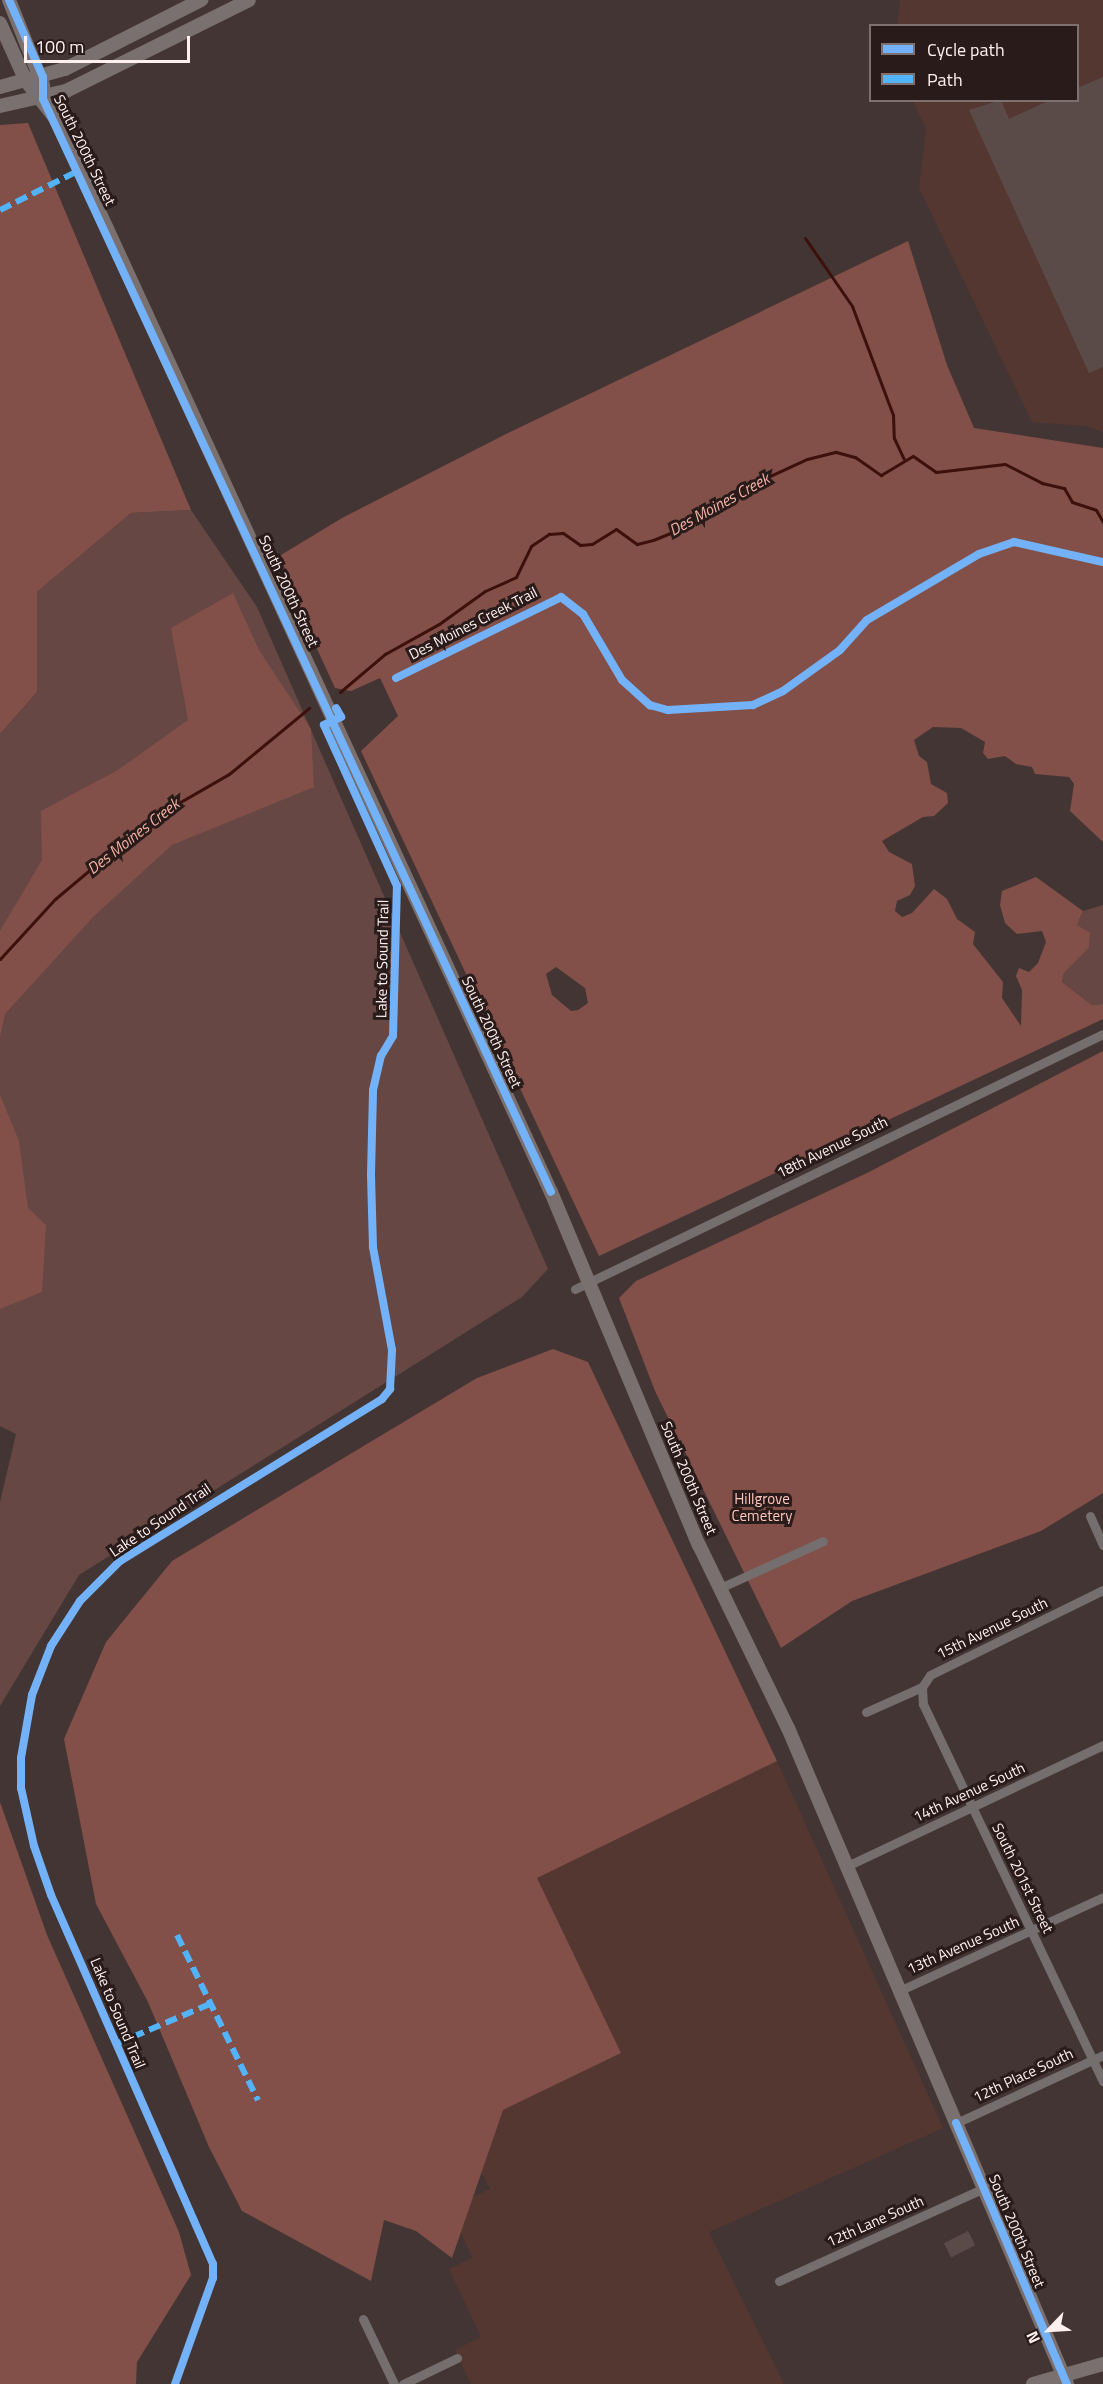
<!DOCTYPE html>
<style>
body{margin:0}
#map{position:relative;width:1103px;height:2384px;overflow:hidden;background:#433533;font-family:"Titillium Web",sans-serif}
div>[style]{position:absolute}
.built>*{inset:0;background:#553731}
.green>*{inset:0;background:#664743}
.forest>*{inset:0;background:#825048}
.stream>*{height:3px;margin:-1.5px;padding:0 1.5px;transform-origin:1.5px;border-radius:1.5px;background:#3d100b}
.building>*{inset:0;background:#5b4b48;transform-origin:0 0}
.street>*{height:9px;margin:-4.5px;padding:0 4.5px;transform-origin:4.5px;border-radius:4.5px;background:#746f6e}
.secondary>*{height:14px;margin:-7px;padding:0 7px;transform-origin:7px;border-radius:7px;background:#79706f}
.quiet>*{height:6px;margin-top:-3px;transform-origin:0;background:repeating-linear-gradient(90deg,#52b3f8 0 12px,transparent 0 18px)}
.cycleway>*{height:8px;margin:-4px;padding:0 4px;transform-origin:4px;border-radius:4px;background:#73b2f8}
span{translate:-50% -50%;white-space:nowrap;text-align:center;line-height:1.15;-webkit-text-stroke:6px #281b19;paint-order:stroke}
.street-label{font-size:15px;color:#fef0ee}
.park-label{font-size:15px;color:#fec8bf}
.water-label{font-size:16px;color:#f7b1a5;font-style:italic}
.legend{position:absolute;left:869px;top:24px;width:210px;height:78px;box-sizing:border-box;background:#281b19;border:2px solid #7e706e;margin:0;padding:8px 10px;list-style:none;font-size:18px;color:#fef0ee}
.legend li{display:flex;align-items:center;gap:12px;height:30px}
.legend b{width:30px;border:2px solid #7e706e}
.north{position:absolute;left:1019px;top:2300px;width:60px;height:60px;-webkit-text-stroke:4px #281b19;paint-order:stroke;rotate:245deg;font-size:16px;font-weight:700;line-height:24px;text-align:center;color:#fef0ee}
.north::after{content:'';display:block;margin:auto;width:21px;height:27px;background:#fef0ee;clip-path:polygon(50% 0,100% 100%,50% 72%,0 100%)}
.scale{position:absolute;left:24px;top:36px;width:166px;height:27px;box-sizing:border-box;border:3px solid #fef0ee;border-top:0;padding-left:8px;font-size:18px;line-height:21px;white-space:nowrap;color:#fef0ee;-webkit-text-stroke:4px #281b19;paint-order:stroke}
</style>
<div id="map">
<div class="built">
<div style="clip-path:polygon(900px 0,1103px 0,1103px 432px,1086px 426px,1032px 422px,919px 188px,926px 129px,913px 101px,1078px 100px,1078px 26px,897px 26px)"></div>
<div style="clip-path:polygon(777px 1761px,943px 2128px,709px 2232px,784px 2384px,471px 2384px,455px 2350px,481px 2337px,449px 2269px,473px 2258px,449px 2209px,490px 2189px,476px 2162px,503px 2110px,621px 2053px,536px 1878px)"></div>
</div>
<div class="green">
<div style="clip-path:polygon(191px 510px,257px 607px,548px 1269px,522px 1297px,79px 1575px,0 1706px,0 1502px,16px 1434px,0 1426px,0 734px,37px 692px,37px 592px,131px 513px)"></div>
<div style="clip-path:polygon(1103px 905px,1103px 1004px,1092px 1005px,1062px 982px,1064px 973px,1089px 948px,1077px 925px,1083px 911px)"></div>
</div>
<div class="forest">
<div style="clip-path:polygon(28px 123px,191px 510px,131px 513px,37px 592px,37px 692px,0 734px,0 125px)"></div>
<div style="clip-path:polygon(evenodd,908px 241px,947px 365px,974px 428px,1103px 448px,1103px 842px,1070px 811px,1074px 784px,1069px 777px,1035px 774px,1032px 767px,1016px 764px,1005px 756px,988px 759px,983px 753px,985px 742px,961px 728px,933px 727px,914px 740px,919px 756px,927px 762px,931px 784px,947px 793px,948px 803px,934px 816px,923px 817px,882px 841px,889px 852px,912px 864px,915px 886px,910px 895px,897px 901px,895px 911px,902px 917px,912px 913px,934px 889px,947px 899px,957px 919px,975px 932px,973px 944px,1003px 982px,1002px 998px,1021px 1026px,1022px 990px,1016px 976px,1019px 968px,1029px 972px,1038px 963px,1046px 942px,1042px 931px,1017px 934px,1005px 923px,1000px 905px,1002px 891px,1036px 877px,1083px 911px,1077px 925px,1090px 933px,1089px 948px,1064px 973px,1062px 982px,1092px 1005px,1103px 1004px,1103px 1019px,599px 1256px,361px 751px,398px 716px,380px 678px,351px 691px,335px 688px,291px 592px,281px 555px,342px 518px,506px 434px,908px 241px,556px 967px,585px 988px,588px 1003px,578px 1010px,571px 1011px,552px 995px,546px 974px,556px 967px)"></div>
<div style="clip-path:polygon(233px 593px,259px 650px,311px 729px,314px 787px,172px 845px,94px 916px,5px 1014px,0 1037px,0 931px,42px 860px,41px 811px,118px 770px,188px 720px,171px 628px)"></div>
<div style="clip-path:polygon(1103px 1051px,1103px 1493px,1041px 1531px,852px 1601px,781px 1648px,655px 1391px,619px 1298px,636px 1281px,867px 1173px)"></div>
<div style="clip-path:polygon(0 1095px,19px 1141px,28px 1208px,46px 1225px,42px 1292px,0 1309px)"></div>
<div style="clip-path:polygon(553px 1349px,588px 1362px,777px 1761px,537px 1878px,621px 2053px,503px 2110px,452px 2258px,416px 2231px,384px 2220px,371px 2281px,242px 2211px,209px 2147px,148px 2002px,96px 1904px,64px 1739px,106px 1642px,172px 1561px,477px 1378px)"></div>
<div style="clip-path:polygon(0 1802px,47px 1935px,179px 2232px,191px 2275px,137px 2362px,136px 2384px,0 2384px)"></div>
</div>
<div class="stream">
<div style="left:805px;top:238px;width:83px;rotate:55.3deg"></div>
<div style="left:852px;top:306px;width:116px;rotate:69.4deg"></div>
<div style="left:893px;top:415px;width:23px;rotate:88deg"></div>
<div style="left:894px;top:438px;width:23px;rotate:65deg"></div>
<div style="left:340px;top:692px;width:59px;rotate:-40.2deg"></div>
<div style="left:385px;top:654px;width:62px;rotate:-29.1deg"></div>
<div style="left:439px;top:624px;width:57px;rotate:-35.7deg"></div>
<div style="left:485px;top:591px;width:34px;rotate:-24deg"></div>
<div style="left:516px;top:577px;width:34px;rotate:-64deg"></div>
<div style="left:531px;top:546px;width:22px;rotate:-34deg"></div>
<div style="left:549px;top:534px;width:14px;rotate:-4deg"></div>
<div style="left:563px;top:533px;width:21px;rotate:35deg"></div>
<div style="left:580px;top:545px;width:12px;rotate:-5deg"></div>
<div style="left:592px;top:544px;width:28px;rotate:-32deg"></div>
<div style="left:616px;top:529px;width:26px;rotate:36deg"></div>
<div style="left:637px;top:544px;width:16px;rotate:-14deg"></div>
<div style="left:653px;top:540px;width:32px;rotate:-22deg"></div>
<div style="left:683px;top:528px;width:77px;rotate:-32.9deg"></div>
<div style="left:748px;top:486px;width:65px;rotate:-24.6deg"></div>
<div style="left:807px;top:459px;width:30px;rotate:-14deg"></div>
<div style="left:836px;top:452px;width:20px;rotate:15deg"></div>
<div style="left:855px;top:457px;width:32px;rotate:35deg"></div>
<div style="left:881px;top:475px;width:37px;rotate:-31deg"></div>
<div style="left:913px;top:456px;width:28px;rotate:35deg"></div>
<div style="left:936px;top:472px;width:69px;rotate:-6.6deg"></div>
<div style="left:1005px;top:464px;width:42px;rotate:27.2deg"></div>
<div style="left:1042px;top:483px;width:23px;rotate:13deg"></div>
<div style="left:1064px;top:488px;width:16px;rotate:60deg"></div>
<div style="left:1072px;top:502px;width:25px;rotate:18deg"></div>
<div style="left:1096px;top:510px;width:14px;rotate:60deg"></div>
<div style="left:0;top:959px;width:81px;rotate:-47.5deg"></div>
<div style="left:55px;top:899px;width:123px;rotate:-40deg"></div>
<div style="left:149px;top:820px;width:92px;rotate:-29.9deg"></div>
<div style="left:229px;top:774px;width:104px;rotate:-39.5deg"></div>
</div>
<div class="building">
<div style="clip-path:polygon(1103px 77px,1103px 367px,1089px 373px,969px 110px,1001px 100px,1009px 119px,1050px 100px,1077px 100px,1077px 88px)"></div>
<div style="left:968px;top:2231px;width:16px;height:27px;rotate:63deg"></div>
</div>
<div class="street">
<div style="left:575px;top:1289px;width:586px;rotate:-25.78deg"></div>
<div style="left:1090px;top:1516px;width:32px;rotate:66deg"></div>
<div style="left:720px;top:1588px;width:113px;rotate:-24.5deg"></div>
<div style="left:922px;top:1687px;width:17px;rotate:87deg"></div>
<div style="left:923px;top:1704px;width:418px;rotate:64.5deg"></div>
<div style="left:866px;top:1712px;width:61px;rotate:-24.1deg"></div>
<div style="left:922px;top:1687px;width:14px;rotate:-56deg"></div>
<div style="left:930px;top:1675px;width:193px;rotate:-26.2deg"></div>
<div style="left:847px;top:1866px;width:283px;rotate:-25.3deg"></div>
<div style="left:901px;top:1990px;width:222px;rotate:-24.7deg"></div>
<div style="left:956px;top:2123px;width:162px;rotate:-24.8deg"></div>
<div style="left:779px;top:2281px;width:225px;rotate:-24.4deg"></div>
<div style="left:363px;top:2319px;width:72px;rotate:64.5deg"></div>
<div style="left:403px;top:2384px;width:60px;rotate:-25.7deg"></div>
</div>
<div class="secondary">
<div style="left:9px;top:0;width:92px;rotate:68.2deg"></div>
<div style="left:0;top:23px;width:64px;rotate:65.9deg"></div>
<div style="left:26px;top:81px;width:47px;rotate:51.9deg"></div>
<div style="left:55px;top:118px;width:58px;rotate:64.3deg"></div>
<div style="left:80px;top:170px;width:1125px;rotate:65.26deg"></div>
<div style="left:551px;top:1192px;width:383px;rotate:67.3deg"></div>
<div style="left:699px;top:1545px;width:203px;rotate:64.1deg"></div>
<div style="left:788px;top:1728px;width:713px;rotate:66.96deg"></div>
<div style="left:0;top:87px;width:67px;rotate:-15.5deg"></div>
<div style="left:65px;top:69px;width:153px;rotate:-26.9deg"></div>
<div style="left:0;top:106px;width:68px;rotate:-12.8deg"></div>
<div style="left:66px;top:91px;width:204px;rotate:-26.4deg"></div>
<div style="left:1033px;top:2384px;width:73px;rotate:-15.9deg"></div>
</div>
<div class="quiet">
<div style="left:0;top:210px;width:89px;rotate:-26.6deg"></div>
<div style="left:177px;top:1935px;width:184px;rotate:63.9deg"></div>
<div style="left:116px;top:2044px;width:104px;rotate:-23.1deg"></div>
</div>
<div class="cycleway">
<div style="left:9px;top:0;width:84px;rotate:66.2deg"></div>
<div style="left:43px;top:77px;width:22px;rotate:90deg"></div>
<div style="left:43px;top:99px;width:1205px;rotate:65.07deg"></div>
<div style="left:396px;top:678px;width:184px;rotate:-26.1deg"></div>
<div style="left:561px;top:597px;width:28px;rotate:38deg"></div>
<div style="left:583px;top:614px;width:77px;rotate:59.4deg"></div>
<div style="left:622px;top:680px;width:38px;rotate:42deg"></div>
<div style="left:650px;top:705px;width:19px;rotate:16deg"></div>
<div style="left:668px;top:710px;width:85px;rotate:-3.4deg"></div>
<div style="left:753px;top:705px;width:33px;rotate:-25deg"></div>
<div style="left:783px;top:691px;width:70px;rotate:-35.7deg"></div>
<div style="left:840px;top:650px;width:40px;rotate:-48deg"></div>
<div style="left:867px;top:620px;width:130px;rotate:-30.5deg"></div>
<div style="left:979px;top:554px;width:37px;rotate:-19deg"></div>
<div style="left:1014px;top:542px;width:91px;rotate:12.7deg"></div>
<div style="left:956px;top:2123px;width:284px;rotate:67deg"></div>
<div style="left:175px;top:2384px;width:113px;rotate:-70.3deg"></div>
<div style="left:213px;top:2278px;width:14px;rotate:-90deg"></div>
<div style="left:213px;top:2264px;width:403px;rotate:-113.7deg"></div>
<div style="left:51px;top:1895px;width:52px;rotate:-109.1deg"></div>
<div style="left:34px;top:1846px;width:59px;rotate:-102.6deg"></div>
<div style="left:21px;top:1788px;width:30px;rotate:-90deg"></div>
<div style="left:21px;top:1758px;width:64px;rotate:-80.1deg"></div>
<div style="left:32px;top:1695px;width:53px;rotate:-68.8deg"></div>
<div style="left:51px;top:1646px;width:54px;rotate:-57.2deg"></div>
<div style="left:80px;top:1601px;width:57px;rotate:-45deg"></div>
<div style="left:120px;top:1561px;width:308px;rotate:-31.7deg"></div>
<div style="left:382px;top:1399px;width:13px;rotate:-51deg"></div>
<div style="left:390px;top:1389px;width:39px;rotate:-87deg"></div>
<div style="left:392px;top:1350px;width:105px;rotate:-100.5deg"></div>
<div style="left:373px;top:1247px;width:73px;rotate:-91.6deg"></div>
<div style="left:371px;top:1174px;width:84px;rotate:-88.6deg"></div>
<div style="left:373px;top:1090px;width:35px;rotate:-77deg"></div>
<div style="left:381px;top:1056px;width:23px;rotate:-59deg"></div>
<div style="left:393px;top:1036px;width:150px;rotate:-88.5deg"></div>
<div style="left:397px;top:886px;width:177px;rotate:-114.4deg"></div>
<div style="left:324px;top:725px;width:19px;rotate:-25deg"></div>
<div style="left:341px;top:717px;width:10px;rotate:-119deg"></div>
</div>
<div class="street-label">
<span style="left:85px;top:150px;rotate:64deg">South 200th Street</span>
<span style="left:289px;top:591px;rotate:65deg">South 200th Street</span>
<span style="left:473px;top:623px;rotate:-27deg">Des Moines Creek Trail</span>
<span style="left:382px;top:959px;rotate:-89deg">Lake to Sound Trail</span>
<span style="left:492px;top:1032px;rotate:65deg">South 200th Street</span>
<span style="left:832px;top:1147px;rotate:-26deg">18th Avenue South</span>
<span style="left:689px;top:1478px;rotate:67deg">South 200th Street</span>
<span style="left:160px;top:1520px;rotate:-34deg">Lake to Sound Trail</span>
<span style="left:992px;top:1628px;rotate:-26deg">15th Avenue South</span>
<span style="left:969px;top:1792px;rotate:-25deg">14th Avenue South</span>
<span style="left:1023px;top:1878px;rotate:64deg">South 201st Street</span>
<span style="left:963px;top:1945px;rotate:-24deg">13th Avenue South</span>
<span style="left:118px;top:2013px;rotate:67deg">Lake to Sound Trail</span>
<span style="left:1023px;top:2075px;rotate:-25deg">12th Place South</span>
<span style="left:875px;top:2221px;rotate:-24deg">12th Lane South</span>
<span style="left:1017px;top:2231px;rotate:67deg">South 200th Street</span>
</div>
<div class="park-label">
<span style="left:762px;top:1507px">Hillgrove<br>Cemetery</span>
</div>
<div class="water-label">
<span style="left:719px;top:504px;rotate:-29deg">Des Moines Creek</span>
<span style="left:133px;top:836px;rotate:-38deg">Des Moines Creek</span>
</div>
<ul class="legend">
<li><b style="height:8px;background:#73b2f8"></b>Cycle path</li>
<li><b style="height:8px;background:#52b3f8"></b>Path</li>
</ul>
<div class="north">N</div>
<div class="scale">100 m</div>
</div>
